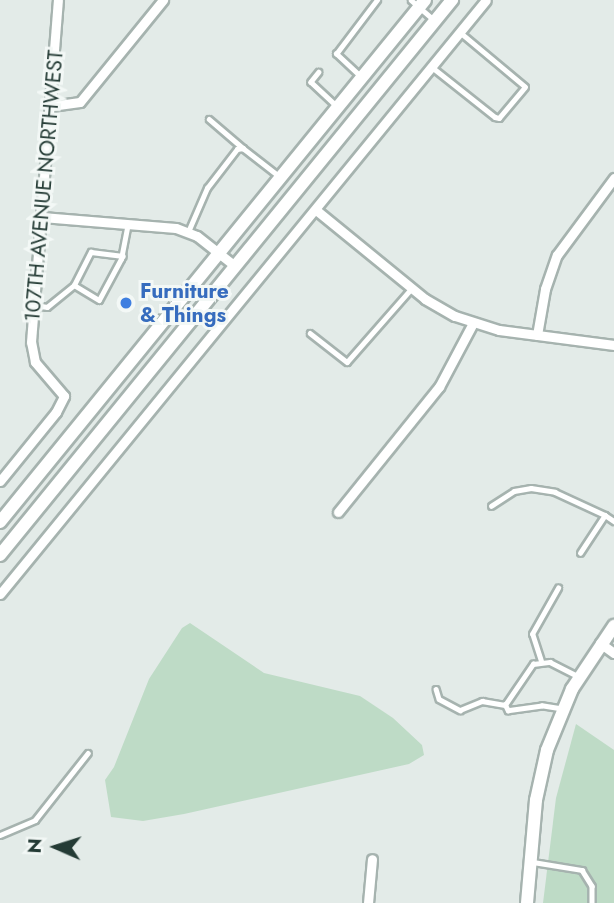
<!DOCTYPE html>
<style>
body{margin:0}
#map{position:relative;width:614px;height:903px;overflow:hidden;background:#e3ebe8;font-family:Jost,sans-serif}
div>[style]{position:absolute}
.green>*{inset:0;background:#bedbc6}
.roads{filter:drop-shadow(2px 0 #a6b3af) drop-shadow(-2px 0 #a6b3af) drop-shadow(0 2px #a6b3af) drop-shadow(0 -2px #a6b3af)}
.lane>*{height:4.5px;margin:-2.25px;padding:0 2.25px;transform-origin:2.25px;border-radius:2.25px;background:#fff}
.street>*{height:9px;margin:-4.5px;padding:0 4.5px;transform-origin:4.5px;border-radius:4.5px;background:#fff}
.secondary>*{height:12px;margin:-6px;padding:0 6px;transform-origin:6px;border-radius:6px;background:#fff}
.dots>*{width:19px;height:19px;translate:-50% -50%;box-sizing:border-box;border:4px solid #f3f8f6;border-radius:50%}
span{translate:-50% -50%;white-space:nowrap;text-align:center;line-height:1.15;-webkit-text-stroke:6px #f3f8f6;paint-order:stroke}
.street-label{font-size:21px;color:#243b35}
.shop-label{font-size:21px;color:#366cbe;font-weight:700}
.left{translate:0 -50%;text-align:left}
.north{position:absolute;left:21px;top:812px;width:70px;height:70px;-webkit-text-stroke:5px #f3f8f6;paint-order:stroke;rotate:273deg;font-size:19px;font-weight:700;line-height:28px;text-align:center;color:#243b35}
.north::after{content:'';display:block;margin:auto;width:24px;height:32px;background:#243b35;clip-path:polygon(50% 0,100% 100%,50% 72%,0 100%)}
</style>
<div id="map">
<div class="green">
<div style="clip-path:polygon(190px 623px,264px 673px,360px 696px,393px 718px,422px 745px,424px 755px,409px 764px,184px 814px,143px 821px,111px 817px,105px 780px,114px 767px,149px 679px,182px 628px)"></div>
<div style="clip-path:polygon(576px 724px,614px 750px,614px 903px,543px 903px,556px 798px)"></div>
</div>
<div class="roads">
<div class="lane">
<div style="left:411px;top:0;width:30px;rotate:41deg"></div>
<div style="left:432px;top:67px;width:80px;rotate:38.4deg"></div>
<div style="left:495px;top:117px;width:4px;rotate:14deg"></div>
<div style="left:499px;top:118px;width:40px;rotate:-50deg"></div>
<div style="left:525px;top:87px;width:86px;rotate:-140.2deg"></div>
<div style="left:319px;top:72px;width:13px;rotate:129deg"></div>
<div style="left:311px;top:82px;width:35px;rotate:43deg"></div>
<div style="left:361px;top:77px;width:34px;rotate:-137deg"></div>
<div style="left:336px;top:54px;width:68px;rotate:-52.8deg"></div>
<div style="left:209px;top:119px;width:45px;rotate:40.5deg"></div>
<div style="left:188px;top:232px;width:48px;rotate:-66.6deg"></div>
<div style="left:207px;top:188px;width:49px;rotate:-52.4deg"></div>
<div style="left:237px;top:149px;width:6px;rotate:-9deg"></div>
<div style="left:243px;top:148px;width:46px;rotate:37.9deg"></div>
<div style="left:74px;top:285px;width:37px;rotate:-63deg"></div>
<div style="left:91px;top:252px;width:32px;rotate:7deg"></div>
<div style="left:35px;top:305px;width:12px;rotate:9deg"></div>
<div style="left:47px;top:307px;width:35px;rotate:-39deg"></div>
<div style="left:74px;top:285px;width:29px;rotate:31deg"></div>
<div style="left:99px;top:300px;width:47px;rotate:-61.8deg"></div>
<div style="left:121px;top:259px;width:36px;rotate:-79deg"></div>
<div style="left:310px;top:333px;width:47px;rotate:38.1deg"></div>
<div style="left:347px;top:362px;width:97px;rotate:-48.8deg"></div>
<div style="left:491px;top:506px;width:27px;rotate:-33deg"></div>
<div style="left:514px;top:491px;width:17px;rotate:-10deg"></div>
<div style="left:531px;top:488px;width:24px;rotate:9deg"></div>
<div style="left:555px;top:492px;width:55px;rotate:24.7deg"></div>
<div style="left:580px;top:553px;width:45px;rotate:-56.7deg"></div>
<div style="left:605px;top:515px;width:11px;rotate:34deg"></div>
<div style="left:541px;top:661px;width:28px;rotate:-108deg"></div>
<div style="left:532px;top:634px;width:53px;rotate:-60.5deg"></div>
<div style="left:436px;top:689px;width:10px;rotate:73deg"></div>
<div style="left:439px;top:699px;width:24px;rotate:28deg"></div>
<div style="left:460px;top:710px;width:24px;rotate:-22deg"></div>
<div style="left:482px;top:701px;width:23px;rotate:10deg"></div>
<div style="left:562px;top:709px;width:20px;rotate:-171deg"></div>
<div style="left:542px;top:706px;width:34px;rotate:172deg"></div>
<div style="left:508px;top:711px;width:7px;rotate:-117deg"></div>
<div style="left:505px;top:705px;width:50px;rotate:-55.7deg"></div>
<div style="left:533px;top:664px;width:17px;rotate:-7deg"></div>
<div style="left:550px;top:662px;width:31px;rotate:27deg"></div>
<div style="left:0;top:835px;width:38px;rotate:-23deg"></div>
<div style="left:35px;top:820px;width:85px;rotate:-51.7deg"></div>
<div style="left:533px;top:862px;width:50px;rotate:9.3deg"></div>
<div style="left:582px;top:870px;width:19px;rotate:58deg"></div>
<div style="left:592px;top:886px;width:17px;rotate:90deg"></div>
</div>
<div class="street">
<div style="left:51px;top:106px;width:29px;rotate:-8deg"></div>
<div style="left:80px;top:102px;width:132px;rotate:-50.9deg"></div>
<div style="left:316px;top:210px;width:141px;rotate:39.2deg"></div>
<div style="left:425px;top:299px;width:34px;rotate:30deg"></div>
<div style="left:455px;top:316px;width:46px;rotate:17.7deg"></div>
<div style="left:499px;top:330px;width:116px;rotate:7.4deg"></div>
<div style="left:42px;top:217px;width:134px;rotate:4.7deg"></div>
<div style="left:176px;top:228px;width:22px;rotate:21deg"></div>
<div style="left:197px;top:236px;width:48px;rotate:38.3deg"></div>
<div style="left:537px;top:335px;width:47px;rotate:-80.1deg"></div>
<div style="left:545px;top:289px;width:36px;rotate:-71deg"></div>
<div style="left:557px;top:255px;width:96px;rotate:-53.5deg"></div>
<div style="left:0;top:481px;width:89px;rotate:-50.9deg"></div>
<div style="left:56px;top:412px;width:18px;rotate:-63deg"></div>
<div style="left:64px;top:396px;width:45px;rotate:-130.5deg"></div>
<div style="left:35px;top:362px;width:20px;rotate:-101deg"></div>
<div style="left:31px;top:342px;width:343px;rotate:-85.5deg"></div>
<div style="left:338px;top:512px;width:161px;rotate:-51.1deg"></div>
<div style="left:439px;top:387px;width:72px;rotate:-62deg"></div>
<div style="left:0;top:594px;width:767px;rotate:-50.71deg"></div>
<div style="left:600px;top:643px;width:17px;rotate:36deg"></div>
<div style="left:368px;top:903px;width:44px;rotate:-84.8deg"></div>
</div>
<div class="secondary">
<div style="left:0;top:522px;width:673px;rotate:-50.85deg"></div>
<div style="left:0;top:555px;width:716px;rotate:-50.84deg"></div>
<div style="left:527px;top:903px;width:103px;rotate:-85deg"></div>
<div style="left:536px;top:800px;width:51px;rotate:-77.6deg"></div>
<div style="left:547px;top:750px;width:66px;rotate:-67.7deg"></div>
<div style="left:572px;top:689px;width:76px;rotate:-56.3deg"></div>
</div>
</div>
<div class="dots">
<div style="left:126px;top:303px;background:#3f7fe0"></div>
</div>
<div class="street-label">
<span style="left:44px;top:186px;rotate:-85deg">107TH AVENUE NORTHWEST</span>
</div>
<div class="shop-label">
<span class="left" style="left:140px;top:303px">Furniture<br>&amp; Things</span>
</div>
<div class="north">N</div>
</div>
